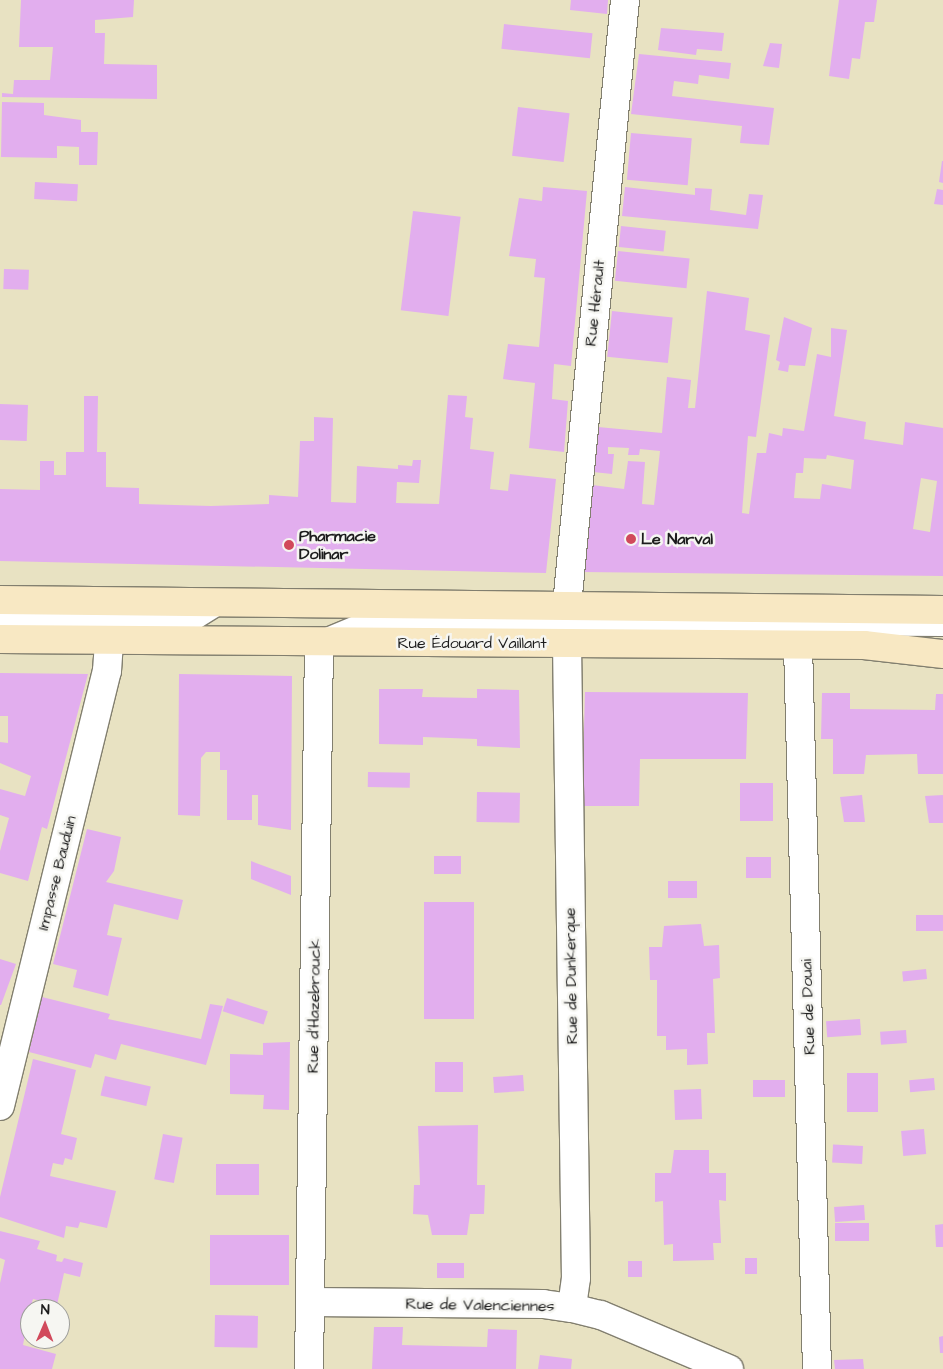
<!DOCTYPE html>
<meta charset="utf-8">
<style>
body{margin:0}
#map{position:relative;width:943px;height:1369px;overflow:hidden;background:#e8e2c2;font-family:"Architects Daughter",sans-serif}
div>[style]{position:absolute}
.building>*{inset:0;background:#e2aeee;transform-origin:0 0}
.roads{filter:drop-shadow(1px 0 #827f6f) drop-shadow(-1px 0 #827f6f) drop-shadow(0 1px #827f6f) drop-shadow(0 -1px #827f6f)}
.lane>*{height:20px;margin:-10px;padding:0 10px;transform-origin:10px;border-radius:10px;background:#fff}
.street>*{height:28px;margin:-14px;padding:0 14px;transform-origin:14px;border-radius:14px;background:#fff}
.secondary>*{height:28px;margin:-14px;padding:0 14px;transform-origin:14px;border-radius:14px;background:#f8e8c3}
.dots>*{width:14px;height:14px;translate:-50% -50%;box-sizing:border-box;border:2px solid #f6f6f2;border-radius:50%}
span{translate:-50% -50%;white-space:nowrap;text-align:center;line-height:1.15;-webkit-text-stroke:5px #f6f6f2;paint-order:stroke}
.street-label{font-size:16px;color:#1c1c1c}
.poi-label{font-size:16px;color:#1c1c1c;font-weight:700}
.left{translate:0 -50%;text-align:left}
.north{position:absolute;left:20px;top:1299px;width:50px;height:50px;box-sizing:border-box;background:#f6f6f2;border:1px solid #9f9f9c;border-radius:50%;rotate:1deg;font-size:14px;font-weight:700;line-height:20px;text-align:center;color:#1c1c1c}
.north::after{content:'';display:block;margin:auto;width:18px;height:22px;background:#d1495b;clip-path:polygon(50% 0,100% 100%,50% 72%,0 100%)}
</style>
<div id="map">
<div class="building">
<div style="clip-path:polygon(21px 0,134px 0,133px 17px,95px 20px,95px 33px,105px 33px,104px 64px,157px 65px,157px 99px,2px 97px,2px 93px,13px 94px,14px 80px,50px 80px,53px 47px,19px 47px)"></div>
<div style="clip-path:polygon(571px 0,608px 0,607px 14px,570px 10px)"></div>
<div style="clip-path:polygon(839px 0,877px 0,874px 22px,865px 22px,860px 59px,852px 58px,849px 79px,829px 76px)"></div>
<div style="left:504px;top:24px;width:89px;height:25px;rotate:6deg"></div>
<div style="clip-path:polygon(661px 28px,724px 33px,722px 51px,697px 49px,696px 55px,658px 50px)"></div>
<div style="clip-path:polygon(770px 43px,782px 44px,779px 68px,763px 66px)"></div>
<div style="clip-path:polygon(639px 54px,731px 63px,729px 79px,699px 75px,698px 84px,674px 81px,672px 96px,774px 108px,769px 145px,740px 143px,742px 126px,631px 114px)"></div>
<div style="clip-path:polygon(2px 102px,44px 103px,44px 115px,81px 120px,81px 132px,98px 132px,97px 165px,79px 165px,79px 147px,57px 146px,57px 158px,1px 157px)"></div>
<div style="left:518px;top:107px;width:52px;height:49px;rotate:7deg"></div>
<div style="left:631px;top:133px;width:61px;height:47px;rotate:5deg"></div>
<div style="clip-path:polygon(942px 161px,943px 161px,943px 183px,939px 182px)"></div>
<div style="left:35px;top:182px;width:43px;height:17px;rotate:3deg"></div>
<div style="clip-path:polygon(543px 187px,587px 191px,571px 366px,554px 364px,552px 399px,568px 401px,564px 452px,529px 448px,535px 383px,503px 379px,508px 344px,539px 347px,545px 278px,534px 277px,536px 259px,509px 256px,519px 198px,542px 201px)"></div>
<div style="clip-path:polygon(625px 187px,695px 195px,695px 188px,712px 189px,710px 210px,746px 215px,749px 194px,763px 195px,758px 229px,622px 216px)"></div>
<div style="clip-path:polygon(937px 189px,943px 190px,943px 205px,934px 204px)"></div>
<div style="left:413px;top:211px;width:48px;height:100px;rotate:7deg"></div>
<div style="left:621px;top:226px;width:45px;height:21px;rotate:6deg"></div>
<div style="left:618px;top:251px;width:72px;height:30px;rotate:6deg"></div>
<div style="left:4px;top:269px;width:25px;height:20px;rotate:2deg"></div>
<div style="clip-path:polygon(evenodd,707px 291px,749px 298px,745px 330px,770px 335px,756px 437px,748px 436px,742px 513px,749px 514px,757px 453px,766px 453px,769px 433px,782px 436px,783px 428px,804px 431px,817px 354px,831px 357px,831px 328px,847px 330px,834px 416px,866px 422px,864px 439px,903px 445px,905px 422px,943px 428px,943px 576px,582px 572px,592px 485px,624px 489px,628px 461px,645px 462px,642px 504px,654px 505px,660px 451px,640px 449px,639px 455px,628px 455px,629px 448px,608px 447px,608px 454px,614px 454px,612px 474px,593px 472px,598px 427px,662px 433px,667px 377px,691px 380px,688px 408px,695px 408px,707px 291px,827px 455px,854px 460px,851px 489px,822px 484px,820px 499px,794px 498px,796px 473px,803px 473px,804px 458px,826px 459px,827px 455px,707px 291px,921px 478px,937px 481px,930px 532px,913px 529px,921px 478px)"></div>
<div style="left:612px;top:311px;width:61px;height:46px;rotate:6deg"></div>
<div style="clip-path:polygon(784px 317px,812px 328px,805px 366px,789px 365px,788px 372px,778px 370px,780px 362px,776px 360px)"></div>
<div style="clip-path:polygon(448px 395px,467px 396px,465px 417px,473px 418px,470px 449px,494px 452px,490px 489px,508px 491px,510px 474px,556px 479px,546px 573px,0 561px,0 489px,40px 490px,40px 461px,54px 461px,54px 475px,66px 475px,66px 452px,84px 452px,84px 396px,98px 396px,97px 452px,106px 452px,106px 487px,139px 488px,139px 504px,211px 506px,269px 504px,269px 495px,298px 497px,300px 441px,314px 441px,314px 417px,333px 418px,331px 502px,356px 503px,357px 466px,398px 469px,398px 465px,412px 466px,413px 460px,421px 460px,419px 483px,397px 482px,396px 503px,439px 504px)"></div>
<div style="left:0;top:404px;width:28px;height:36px;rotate:2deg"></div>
<div style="clip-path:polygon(0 673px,88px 674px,47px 829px,42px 827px,28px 881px,0 873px,0 851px,9px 818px,0 815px,0 789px,25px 796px,31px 776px,0 763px,0 742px,8px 743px,8px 716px,0 716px)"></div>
<div style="clip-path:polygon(179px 674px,292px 676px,291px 830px,258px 825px,258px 795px,252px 795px,252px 820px,227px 820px,227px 770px,220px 770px,220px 752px,206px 752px,201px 758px,200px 816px,178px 815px)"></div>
<div style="clip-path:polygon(379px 689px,423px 689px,422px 697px,477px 698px,477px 689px,519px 690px,520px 748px,477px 746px,477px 739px,423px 737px,423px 745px,379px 744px)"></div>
<div style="clip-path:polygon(585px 692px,748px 693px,746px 759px,640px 759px,639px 806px,582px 806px)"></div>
<div style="clip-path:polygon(822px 693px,850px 693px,850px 709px,935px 710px,936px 694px,943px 694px,943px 774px,918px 774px,917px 754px,866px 755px,864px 774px,833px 774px,833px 739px,821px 739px)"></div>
<div style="left:368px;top:772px;width:42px;height:15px;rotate:1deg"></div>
<div style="left:773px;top:783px;width:38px;height:33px;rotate:90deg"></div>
<div style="left:477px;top:792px;width:43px;height:30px;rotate:1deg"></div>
<div style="clip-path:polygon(862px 795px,865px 822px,844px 822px,840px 797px)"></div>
<div style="clip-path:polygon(943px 795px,943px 823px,929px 823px,925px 796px)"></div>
<div style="clip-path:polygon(87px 829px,121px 837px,114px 871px,106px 882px,183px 900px,178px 920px,114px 904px,107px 935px,122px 938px,108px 996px,73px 987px,77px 970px,53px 964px)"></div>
<div style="left:461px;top:856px;width:18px;height:27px;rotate:90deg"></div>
<div style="left:771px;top:857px;width:21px;height:25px;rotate:90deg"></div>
<div style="clip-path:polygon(251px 861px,291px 876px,291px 895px,251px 879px)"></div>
<div style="left:697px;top:881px;width:17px;height:29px;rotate:90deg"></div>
<div style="left:424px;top:902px;width:50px;height:117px"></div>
<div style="left:943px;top:915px;width:16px;height:27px;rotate:90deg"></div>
<div style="clip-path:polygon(701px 924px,704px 946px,719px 945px,720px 978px,713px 979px,715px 1033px,707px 1033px,708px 1064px,687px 1065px,687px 1049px,666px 1050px,666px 1036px,657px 1036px,657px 980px,650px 980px,649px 947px,662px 947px,664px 926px)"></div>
<div style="clip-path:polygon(0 959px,16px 964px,1px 1005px,0 1005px)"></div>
<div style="left:926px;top:969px;width:10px;height:24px;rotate:84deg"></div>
<div style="clip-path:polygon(42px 997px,110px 1014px,108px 1019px,201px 1039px,210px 1004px,223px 1006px,206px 1065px,121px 1044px,116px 1060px,95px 1054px,91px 1068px,29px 1052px)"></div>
<div style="left:227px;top:998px;width:43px;height:14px;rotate:18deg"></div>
<div style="left:860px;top:1019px;width:16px;height:34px;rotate:86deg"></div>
<div style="left:906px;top:1030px;width:13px;height:26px;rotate:86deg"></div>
<div style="clip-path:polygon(290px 1042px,289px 1110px,263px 1109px,264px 1095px,230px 1094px,230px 1054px,263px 1055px,263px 1043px)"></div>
<div style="clip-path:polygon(33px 1059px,76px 1070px,61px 1134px,77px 1138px,72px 1160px,65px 1158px,63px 1165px,53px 1163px,50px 1176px,116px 1191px,107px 1228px,80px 1222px,78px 1228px,66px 1226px,64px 1238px,0 1217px,0 1197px)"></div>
<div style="left:435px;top:1062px;width:28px;height:30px"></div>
<div style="left:878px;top:1073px;width:39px;height:31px;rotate:90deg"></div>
<div style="left:523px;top:1075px;width:16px;height:30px;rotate:86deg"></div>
<div style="left:105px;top:1076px;width:47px;height:20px;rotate:13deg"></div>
<div style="left:934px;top:1078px;width:12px;height:25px;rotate:85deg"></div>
<div style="left:753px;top:1080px;width:32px;height:17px"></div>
<div style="left:701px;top:1089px;width:30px;height:27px;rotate:88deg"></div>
<div style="clip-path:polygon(478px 1125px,477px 1185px,485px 1185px,484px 1214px,470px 1214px,467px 1235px,432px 1235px,428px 1215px,413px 1214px,414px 1185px,420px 1185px,418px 1126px)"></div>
<div style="left:924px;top:1129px;width:25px;height:23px;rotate:85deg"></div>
<div style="left:163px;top:1134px;width:20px;height:46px;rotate:11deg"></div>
<div style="left:863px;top:1146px;width:18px;height:30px;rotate:93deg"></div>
<div style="clip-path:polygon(674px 1150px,709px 1150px,709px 1173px,726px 1173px,726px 1201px,719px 1200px,721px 1243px,713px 1243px,714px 1260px,673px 1261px,673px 1244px,664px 1245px,663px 1201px,655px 1202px,655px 1173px,671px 1173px)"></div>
<div style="left:216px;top:1164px;width:43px;height:31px"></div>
<div style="left:864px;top:1205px;width:15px;height:30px;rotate:86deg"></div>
<div style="left:869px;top:1223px;width:18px;height:34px;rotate:90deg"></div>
<div style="clip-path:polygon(943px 1224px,943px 1247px,936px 1247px,935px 1225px)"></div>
<div style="clip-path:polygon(0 1231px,40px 1241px,37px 1249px,57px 1255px,56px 1261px,62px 1262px,64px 1258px,83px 1263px,80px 1277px,64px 1273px,57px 1305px,33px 1299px,30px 1309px,23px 1345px,56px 1354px,52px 1369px,0 1369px,0 1283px,5px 1260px,0 1258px)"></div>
<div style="left:210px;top:1235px;width:79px;height:50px"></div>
<div style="left:745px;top:1258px;width:12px;height:16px"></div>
<div style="left:642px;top:1261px;width:16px;height:14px;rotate:90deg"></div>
<div style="left:437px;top:1263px;width:27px;height:15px"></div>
<div style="left:215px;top:1315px;width:43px;height:32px;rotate:1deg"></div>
<div style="clip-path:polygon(374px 1327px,403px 1327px,402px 1345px,487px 1347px,488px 1329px,517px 1330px,516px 1369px,372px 1369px)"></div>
<div style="clip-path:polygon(943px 1336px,943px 1353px,940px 1353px,939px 1337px)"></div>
<div style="clip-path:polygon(540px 1355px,572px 1359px,571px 1369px,538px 1369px)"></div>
<div style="clip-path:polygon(863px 1359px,864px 1369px,835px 1369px,834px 1360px)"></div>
</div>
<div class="roads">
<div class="lane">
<div style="left:0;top:619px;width:194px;rotate:0.3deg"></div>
<div style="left:194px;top:620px;width:34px;rotate:-32deg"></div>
<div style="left:327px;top:638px;width:41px;rotate:-22.8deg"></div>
<div style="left:365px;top:622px;width:578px;rotate:0.4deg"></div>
</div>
<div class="street">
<div style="left:567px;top:605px;width:608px;rotate:-84.52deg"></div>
<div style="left:567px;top:643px;width:635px;rotate:89.19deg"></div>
<div style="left:576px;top:1278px;width:30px;rotate:98deg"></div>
<div style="left:798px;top:645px;width:724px;rotate:88.5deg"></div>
<div style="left:0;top:1106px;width:448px;rotate:-76.2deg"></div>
<div style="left:107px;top:671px;width:31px;rotate:-86deg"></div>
<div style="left:310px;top:1302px;width:233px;rotate:0.5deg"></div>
<div style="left:543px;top:1304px;width:29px;rotate:8deg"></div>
<div style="left:572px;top:1308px;width:30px;rotate:14deg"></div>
<div style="left:601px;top:1315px;width:139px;rotate:22.9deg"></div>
<div style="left:309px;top:1369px;width:727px;rotate:-89.21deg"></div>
</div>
<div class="secondary">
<div style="left:0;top:600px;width:943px;rotate:0.61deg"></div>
<div style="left:0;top:639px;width:864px;rotate:0.4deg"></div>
<div style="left:864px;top:645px;width:80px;rotate:6.5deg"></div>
</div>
</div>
<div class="dots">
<div style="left:631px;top:539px;background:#d1495b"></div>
<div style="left:289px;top:545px;background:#d1495b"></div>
</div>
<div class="street-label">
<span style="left:595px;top:303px;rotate:-84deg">Rue Hérault</span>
<span style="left:472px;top:643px">Rue Édouard Vaillant</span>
<span style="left:57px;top:873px;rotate:-76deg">Impasse Bauduin</span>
<span style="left:571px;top:976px;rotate:-91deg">Rue de Dunkerque</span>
<span style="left:314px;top:1006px;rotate:-89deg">Rue d'Hazebrouck</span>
<span style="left:808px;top:1007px;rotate:-92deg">Rue de Douai</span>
<span style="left:480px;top:1305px;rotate:1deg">Rue de Valenciennes</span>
</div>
<div class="poi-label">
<span class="left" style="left:299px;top:545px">Pharmacie<br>Dolinar</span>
<span class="left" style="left:641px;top:539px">Le Narval</span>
</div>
<div class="north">N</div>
</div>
